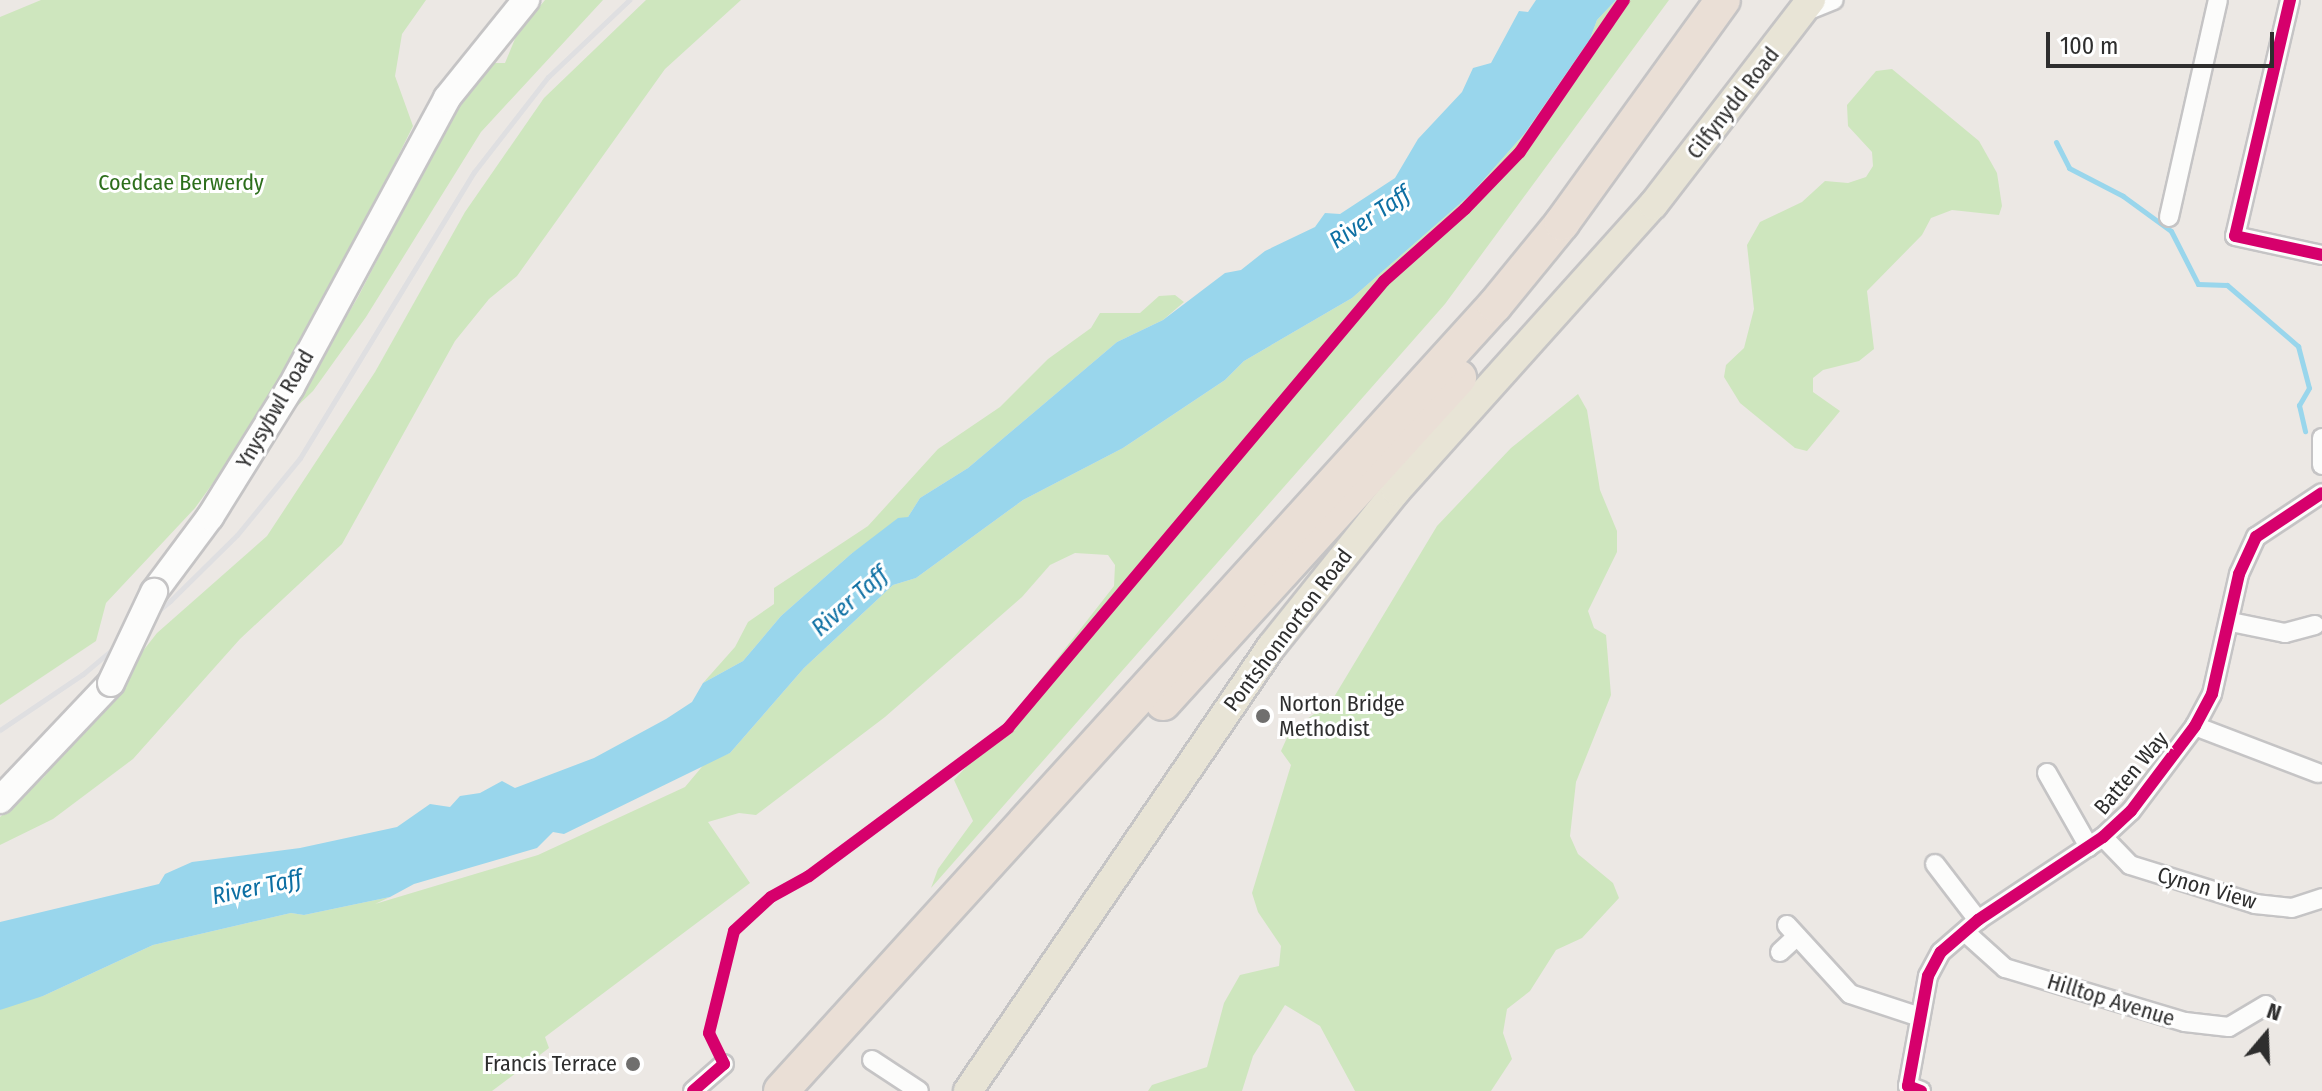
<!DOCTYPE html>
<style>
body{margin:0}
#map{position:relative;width:2322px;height:1091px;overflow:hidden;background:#ece8e4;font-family:"Fira Sans Condensed",sans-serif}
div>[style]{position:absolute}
.green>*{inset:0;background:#cee6be}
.water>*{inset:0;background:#99d6ec}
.stream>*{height:5px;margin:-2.5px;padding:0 2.5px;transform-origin:2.5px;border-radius:2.5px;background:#99d6ec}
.roads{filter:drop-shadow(2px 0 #c5c4c5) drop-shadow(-2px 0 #c5c4c5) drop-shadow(0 2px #c5c4c5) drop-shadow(0 -2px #c5c4c5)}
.street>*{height:18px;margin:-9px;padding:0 9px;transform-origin:9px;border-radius:9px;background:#fcfcfb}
.secondary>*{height:26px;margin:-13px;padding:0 13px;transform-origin:13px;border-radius:13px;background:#fcfcfb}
.primary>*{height:28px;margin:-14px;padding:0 14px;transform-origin:14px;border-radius:14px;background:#e8e4d6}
.highway>*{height:34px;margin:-17px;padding:0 17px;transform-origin:17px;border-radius:17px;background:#eadfd6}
.rail>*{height:5px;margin:-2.5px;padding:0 2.5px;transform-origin:2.5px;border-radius:2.5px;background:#dfdfe1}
.bridges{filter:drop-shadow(2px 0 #c5c4c5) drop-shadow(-2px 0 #c5c4c5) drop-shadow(0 2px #c5c4c5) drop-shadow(0 -2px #c5c4c5)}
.secondary-bridge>*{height:26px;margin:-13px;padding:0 13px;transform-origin:13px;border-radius:13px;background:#fcfcfb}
.cycleway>*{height:12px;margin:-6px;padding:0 6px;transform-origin:6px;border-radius:6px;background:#d6006c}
.dots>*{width:22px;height:22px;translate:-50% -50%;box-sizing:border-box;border:4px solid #fff;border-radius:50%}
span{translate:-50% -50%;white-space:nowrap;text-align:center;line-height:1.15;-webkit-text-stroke:6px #fff;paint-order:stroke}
.street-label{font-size:22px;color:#2e2e2e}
.park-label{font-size:22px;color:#2c6e1b}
.poi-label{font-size:22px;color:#2e2e2e}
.left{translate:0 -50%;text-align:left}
.right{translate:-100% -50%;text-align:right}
.water-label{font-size:24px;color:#0d6fa3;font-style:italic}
.north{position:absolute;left:2226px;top:995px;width:80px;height:80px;-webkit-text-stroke:6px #fff;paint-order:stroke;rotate:19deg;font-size:22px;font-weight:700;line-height:32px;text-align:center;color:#2e2e2e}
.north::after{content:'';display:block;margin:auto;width:28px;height:36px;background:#2e2e2e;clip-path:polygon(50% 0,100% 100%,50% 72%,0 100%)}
.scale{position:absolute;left:2046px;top:32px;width:228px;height:36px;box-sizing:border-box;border:4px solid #2e2e2e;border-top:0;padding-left:10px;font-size:24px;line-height:28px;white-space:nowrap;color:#2e2e2e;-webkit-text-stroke:6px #fff;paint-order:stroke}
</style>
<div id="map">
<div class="green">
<div style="clip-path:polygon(41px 0,426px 0,402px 34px,395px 76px,413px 126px,285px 383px,195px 508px,106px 603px,96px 641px,0 705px,0 17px)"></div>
<div style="clip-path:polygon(545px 0,603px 0,481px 132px,366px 317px,313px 391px,288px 415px,358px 297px,459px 102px,491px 63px,505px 63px,517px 34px)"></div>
<div style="clip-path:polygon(646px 0,741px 0,665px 69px,517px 276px,489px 299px,455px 341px,342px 544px,240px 639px,133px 759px,53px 819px,0 845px,0 817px,44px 777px,157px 633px,267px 536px,375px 372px,465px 212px,544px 98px)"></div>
<div style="clip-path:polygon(1616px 0,1669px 0,1445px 304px,931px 888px,938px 869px,973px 821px,954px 780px,1006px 724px,1114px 586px,1115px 565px,1108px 555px,1075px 553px,1050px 565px,1022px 597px,885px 717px,756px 815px,739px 813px,708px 822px,750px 883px,545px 1037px,549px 1048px,492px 1091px,0 1091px,0 1010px,15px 1001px,43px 996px,153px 945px,291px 913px,304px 915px,390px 897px,375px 904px,538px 855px,685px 787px,706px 762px,730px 753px,804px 668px,893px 585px,916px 578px,1023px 500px,1123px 448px,1225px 380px,1244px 361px,1352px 298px,1471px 194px,1525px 133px,1590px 39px,1597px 20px)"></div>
<div style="clip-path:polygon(1892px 69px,1979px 141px,1997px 173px,2002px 206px,1999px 215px,1952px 210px,1931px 218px,1922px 235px,1867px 291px,1874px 349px,1859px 361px,1823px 370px,1813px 378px,1813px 392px,1840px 411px,1807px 451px,1795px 448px,1740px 403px,1724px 377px,1726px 365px,1744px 348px,1754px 309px,1747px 245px,1760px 222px,1802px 202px,1825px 181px,1848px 183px,1866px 177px,1873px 166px,1872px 152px,1848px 126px,1847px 105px,1876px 71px)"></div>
<div style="clip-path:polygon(1175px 295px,1184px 302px,1163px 320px,1117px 342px,968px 468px,920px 498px,908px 517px,851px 554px,781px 616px,743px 661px,703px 683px,735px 647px,748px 622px,774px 604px,774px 588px,868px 526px,938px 449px,1000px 407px,1048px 359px,1091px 328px,1100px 313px,1140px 313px,1159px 296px)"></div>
<div style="clip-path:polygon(1578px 394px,1587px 410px,1600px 490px,1617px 531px,1617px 552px,1588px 611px,1594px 628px,1606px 635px,1611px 695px,1576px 782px,1570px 836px,1578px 854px,1613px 883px,1619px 898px,1582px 938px,1556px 950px,1530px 991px,1507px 1009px,1503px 1033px,1512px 1059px,1491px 1091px,1355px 1091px,1320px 1026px,1285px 1005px,1253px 1056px,1242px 1091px,1148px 1091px,1152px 1085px,1207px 1067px,1224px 1003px,1240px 975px,1279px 966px,1281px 946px,1258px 912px,1252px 893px,1291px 765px,1281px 751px,1290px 731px,1331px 702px,1437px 526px,1511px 448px)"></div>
</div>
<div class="water">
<div style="clip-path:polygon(1536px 0,1616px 0,1597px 20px,1590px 39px,1525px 133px,1471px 194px,1352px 298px,1244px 361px,1225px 380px,1123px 448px,1023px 500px,916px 578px,893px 585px,804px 668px,730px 753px,564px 834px,553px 832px,537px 848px,414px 884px,390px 897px,304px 915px,291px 913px,153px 945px,43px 996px,0 1010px,0 922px,159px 884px,165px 874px,192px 862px,300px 848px,397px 827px,430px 804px,450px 807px,460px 796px,480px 793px,502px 781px,515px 788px,594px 758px,666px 719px,692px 702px,703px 683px,743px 661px,781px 616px,851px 554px,898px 518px,908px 517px,920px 498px,968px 468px,1117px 342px,1163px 320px,1225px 273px,1241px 270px,1265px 251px,1315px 227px,1325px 213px,1340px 214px,1395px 178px,1418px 139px,1462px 92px,1473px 68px,1491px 63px,1519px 11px,1528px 12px)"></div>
</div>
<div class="stream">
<div style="left:2056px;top:142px;width:29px;rotate:63deg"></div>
<div style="left:2069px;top:168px;width:61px;rotate:27.4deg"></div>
<div style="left:2123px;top:196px;width:59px;rotate:36.1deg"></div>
<div style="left:2171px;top:231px;width:59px;rotate:63deg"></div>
<div style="left:2198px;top:284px;width:29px;rotate:2deg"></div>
<div style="left:2227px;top:285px;width:94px;rotate:40.7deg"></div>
<div style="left:2298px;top:346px;width:43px;rotate:75.3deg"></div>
<div style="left:2309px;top:388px;width:20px;rotate:120deg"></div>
<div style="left:2299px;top:405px;width:27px;rotate:77deg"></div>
</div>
<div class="roads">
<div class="street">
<div style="left:2290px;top:0;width:242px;rotate:103.1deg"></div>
<div style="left:2235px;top:236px;width:89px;rotate:12.3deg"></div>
<div style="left:1804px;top:12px;width:32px;rotate:-22deg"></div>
<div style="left:2169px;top:217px;width:222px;rotate:-77.3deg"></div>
<div style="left:2322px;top:438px;width:27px;rotate:90deg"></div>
<div style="left:2231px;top:622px;width:55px;rotate:11.5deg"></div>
<div style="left:2285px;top:633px;width:31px;rotate:-15deg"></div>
<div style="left:2195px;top:726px;width:132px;rotate:20.9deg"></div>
<div style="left:2047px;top:773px;width:85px;rotate:60.4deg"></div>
<div style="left:2103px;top:837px;width:39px;rotate:46deg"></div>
<div style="left:2130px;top:865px;width:131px;rotate:17.3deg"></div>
<div style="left:2255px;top:904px;width:37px;rotate:6deg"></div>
<div style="left:2292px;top:908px;width:32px;rotate:-18deg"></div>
<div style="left:1935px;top:864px;width:71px;rotate:52.5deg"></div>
<div style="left:1787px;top:925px;width:93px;rotate:47.6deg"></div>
<div style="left:1850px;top:994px;width:74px;rotate:18.2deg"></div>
<div style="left:1965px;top:932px;width:54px;rotate:42deg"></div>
<div style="left:2005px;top:968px;width:188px;rotate:16.7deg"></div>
<div style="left:2185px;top:1022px;width:44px;rotate:6.5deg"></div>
<div style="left:2229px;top:1027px;width:43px;rotate:-30.7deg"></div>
<div style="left:1780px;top:952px;width:23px;rotate:-43deg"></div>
<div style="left:872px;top:1060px;width:56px;rotate:33.4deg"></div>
<div style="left:693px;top:1091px;width:41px;rotate:-41.1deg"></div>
<div style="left:1921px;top:1091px;width:14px;rotate:-159deg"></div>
<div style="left:1908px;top:1086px;width:112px;rotate:-79.7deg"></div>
<div style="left:1928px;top:976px;width:27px;rotate:-62deg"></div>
<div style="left:1941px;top:952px;width:49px;rotate:-40.9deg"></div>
<div style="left:1978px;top:920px;width:150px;rotate:-33.6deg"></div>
<div style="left:2103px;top:837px;width:38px;rotate:-43deg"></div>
<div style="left:2131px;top:811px;width:106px;rotate:-53deg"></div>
<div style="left:2195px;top:726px;width:36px;rotate:-62deg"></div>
<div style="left:2212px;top:694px;width:123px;rotate:-77.3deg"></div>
<div style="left:2239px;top:574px;width:41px;rotate:-65.3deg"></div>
<div style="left:2256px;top:537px;width:79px;rotate:-33.7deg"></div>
</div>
<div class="secondary">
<div style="left:154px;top:592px;width:94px;rotate:-53.3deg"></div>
<div style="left:210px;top:517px;width:153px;rotate:-58.1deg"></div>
<div style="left:291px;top:387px;width:328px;rotate:-61.6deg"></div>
<div style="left:447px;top:98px;width:126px;rotate:-51.1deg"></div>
<div style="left:0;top:800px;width:161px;rotate:-46.5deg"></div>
</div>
<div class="primary">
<div style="left:968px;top:1091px;width:538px;rotate:-55.69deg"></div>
<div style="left:1271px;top:647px;width:200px;rotate:-51.3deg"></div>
<div style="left:1396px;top:491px;width:385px;rotate:-48.1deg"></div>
<div style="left:1653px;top:205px;width:259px;rotate:-52.4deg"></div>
</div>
<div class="highway">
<div style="left:1163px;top:703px;width:440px;rotate:-47.7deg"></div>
<div style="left:781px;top:1091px;width:1062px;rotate:-47.75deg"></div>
<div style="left:1495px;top:305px;width:106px;rotate:-50.7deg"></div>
<div style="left:1562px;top:223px;width:275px;rotate:-54.2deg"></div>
</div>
</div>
<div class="rail">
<div style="left:0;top:730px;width:100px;rotate:-34deg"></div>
<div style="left:83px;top:674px;width:114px;rotate:-40deg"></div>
<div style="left:170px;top:601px;width:94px;rotate:-44.6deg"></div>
<div style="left:237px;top:535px;width:99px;rotate:-50.7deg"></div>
<div style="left:300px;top:458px;width:335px;rotate:-58.7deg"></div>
<div style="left:474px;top:172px;width:120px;rotate:-52.1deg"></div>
<div style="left:548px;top:77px;width:112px;rotate:-43.5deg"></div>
</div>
<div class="bridges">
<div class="secondary-bridge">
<div style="left:111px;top:683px;width:101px;rotate:-64.7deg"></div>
</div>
</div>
<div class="cycleway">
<div style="left:2290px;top:0;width:242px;rotate:103.1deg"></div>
<div style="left:2235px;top:236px;width:89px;rotate:12.3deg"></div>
<div style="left:693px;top:1091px;width:41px;rotate:-41.1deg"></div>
<div style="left:724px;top:1064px;width:34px;rotate:-116deg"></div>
<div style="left:709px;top:1033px;width:105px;rotate:-76.2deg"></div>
<div style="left:734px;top:931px;width:50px;rotate:-42.6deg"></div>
<div style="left:771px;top:897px;width:43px;rotate:-28.9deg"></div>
<div style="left:809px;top:876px;width:248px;rotate:-36.6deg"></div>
<div style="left:1008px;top:728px;width:584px;rotate:-49.93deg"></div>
<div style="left:1384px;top:281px;width:108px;rotate:-41.6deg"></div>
<div style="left:1465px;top:209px;width:79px;rotate:-46deg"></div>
<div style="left:1520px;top:152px;width:184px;rotate:-55.6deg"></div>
<div style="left:1921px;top:1091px;width:14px;rotate:-159deg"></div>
<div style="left:1908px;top:1086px;width:112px;rotate:-79.7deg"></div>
<div style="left:1928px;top:976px;width:27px;rotate:-62deg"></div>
<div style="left:1941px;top:952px;width:49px;rotate:-40.9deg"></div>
<div style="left:1978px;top:920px;width:150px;rotate:-33.6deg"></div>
<div style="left:2103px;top:837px;width:38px;rotate:-43deg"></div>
<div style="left:2131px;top:811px;width:106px;rotate:-53deg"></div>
<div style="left:2195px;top:726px;width:36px;rotate:-62deg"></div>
<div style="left:2212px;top:694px;width:123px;rotate:-77.3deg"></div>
<div style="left:2239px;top:574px;width:41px;rotate:-65.3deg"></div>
<div style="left:2256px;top:537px;width:79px;rotate:-33.7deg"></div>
</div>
<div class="dots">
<div style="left:1263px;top:716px;background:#706f6e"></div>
<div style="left:633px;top:1064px;background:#706f6e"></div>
</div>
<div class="street-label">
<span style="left:1733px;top:103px;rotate:-52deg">Cilfynydd Road</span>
<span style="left:275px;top:409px;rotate:-60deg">Ynysybwl Road</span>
<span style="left:1288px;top:630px;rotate:-53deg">Pontshonnorton Road</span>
<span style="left:2131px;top:773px;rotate:-50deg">Batten Way</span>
<span style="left:2207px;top:888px;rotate:16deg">Cynon View</span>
<span style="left:2111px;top:1000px;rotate:17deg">Hilltop Avenue</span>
</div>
<div class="park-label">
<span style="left:181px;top:183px">Coedcae Berwerdy</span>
</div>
<div class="poi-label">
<span class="left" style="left:1279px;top:716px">Norton Bridge<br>Methodist</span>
<span class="right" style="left:617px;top:1064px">Francis Terrace</span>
</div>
<div class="water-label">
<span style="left:1370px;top:218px;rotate:-34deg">River Taff</span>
<span style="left:850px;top:602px;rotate:-41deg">River Taff</span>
<span style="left:257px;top:888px;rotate:-12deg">River Taff</span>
</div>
<div class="north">N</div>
<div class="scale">100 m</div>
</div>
